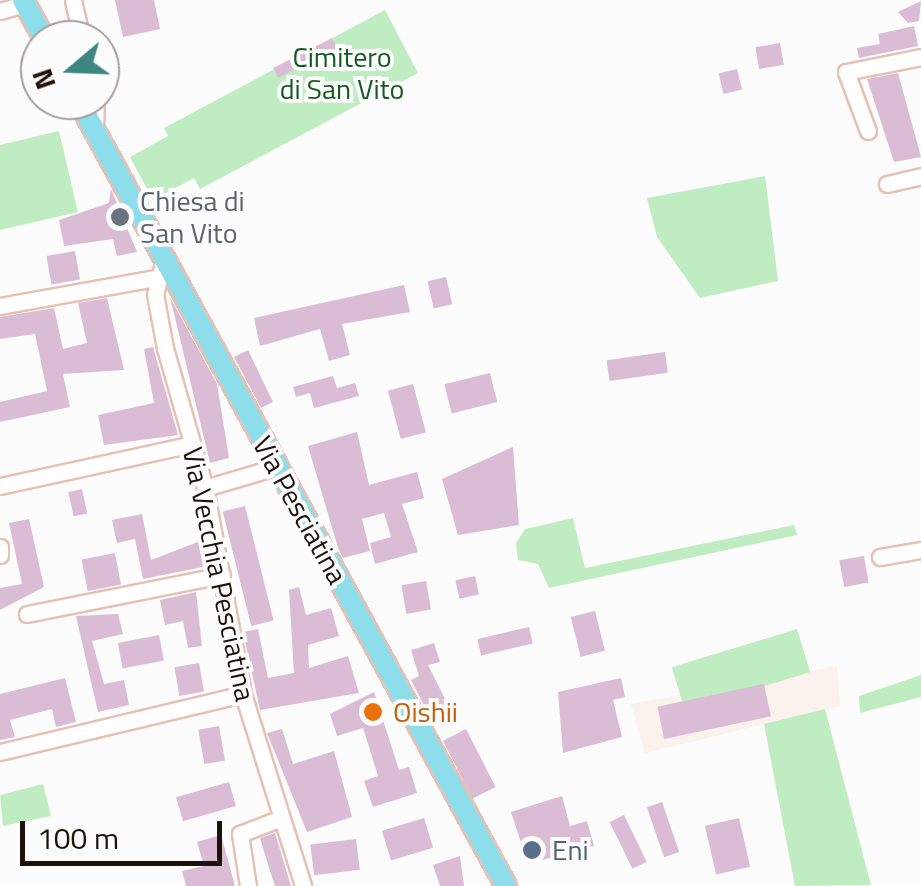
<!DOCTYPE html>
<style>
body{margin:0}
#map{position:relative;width:921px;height:886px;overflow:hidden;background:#fcfcfc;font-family:"Titillium Web",sans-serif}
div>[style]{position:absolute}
.built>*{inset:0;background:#fbf1ed}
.green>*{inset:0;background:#bfecc0;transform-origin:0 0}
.building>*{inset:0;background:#dabcd5;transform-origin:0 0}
.roads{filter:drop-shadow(2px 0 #e7c0b2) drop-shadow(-2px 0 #e7c0b2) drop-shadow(0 2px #e7c0b2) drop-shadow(0 -2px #e7c0b2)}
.minor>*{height:15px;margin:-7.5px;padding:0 7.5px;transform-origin:7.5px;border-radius:7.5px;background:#fff}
.major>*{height:20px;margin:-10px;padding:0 10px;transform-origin:10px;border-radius:10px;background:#8dddea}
.dots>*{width:28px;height:28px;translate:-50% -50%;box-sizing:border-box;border:5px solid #fcfcfc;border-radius:50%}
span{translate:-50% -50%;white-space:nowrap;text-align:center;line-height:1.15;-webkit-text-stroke:8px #fcfcfc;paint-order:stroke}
.park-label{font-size:28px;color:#14591e}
.worship-label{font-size:28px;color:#5b616d}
.left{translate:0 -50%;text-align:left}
.street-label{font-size:28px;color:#1e110c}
.food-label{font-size:28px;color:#c56008}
.service-label{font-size:28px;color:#4e5e75}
.north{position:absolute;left:20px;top:20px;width:100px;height:100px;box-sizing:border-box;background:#fcfcfc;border:2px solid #a39e9c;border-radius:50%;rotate:251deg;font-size:28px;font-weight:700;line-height:40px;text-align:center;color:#1e110c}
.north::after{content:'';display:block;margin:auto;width:35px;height:45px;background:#3e8681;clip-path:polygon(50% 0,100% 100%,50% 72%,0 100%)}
.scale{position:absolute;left:20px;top:821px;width:202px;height:45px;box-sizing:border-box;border:5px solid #1e110c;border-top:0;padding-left:12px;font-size:30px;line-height:35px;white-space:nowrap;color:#1e110c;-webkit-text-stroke:8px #fcfcfc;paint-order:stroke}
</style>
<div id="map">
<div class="built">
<div style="clip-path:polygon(837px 666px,840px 706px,645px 753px,631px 704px)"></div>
</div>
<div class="green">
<div style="clip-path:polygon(385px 10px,418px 73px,200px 189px,194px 178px,153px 200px,130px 157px,168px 136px,164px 128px)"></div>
<div style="clip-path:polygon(59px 131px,78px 212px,0 230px,0 145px)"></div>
<div style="clip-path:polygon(765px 176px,778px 281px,700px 298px,657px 237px,647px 198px)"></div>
<div style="clip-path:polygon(573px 518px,585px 568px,794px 525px,797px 535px,549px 588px,538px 564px,518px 560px,516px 543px,525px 529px)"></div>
<div style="left:797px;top:629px;width:45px;height:131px;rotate:73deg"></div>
<div style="clip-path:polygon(921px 675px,921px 697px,860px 713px,859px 696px)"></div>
<div style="clip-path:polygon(825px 709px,871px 885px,795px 886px,764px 724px)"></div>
<div style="clip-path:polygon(43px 784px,51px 816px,3px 826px,0 795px)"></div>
</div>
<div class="building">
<div style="clip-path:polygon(115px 0,154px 0,160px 29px,123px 37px)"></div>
<div style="clip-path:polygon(921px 1px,919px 21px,908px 23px,898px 12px)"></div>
<div style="clip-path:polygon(914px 26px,918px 46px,859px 58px,857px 48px,880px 44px,878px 34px)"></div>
<div style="left:332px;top:38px;width:11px;height:66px;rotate:63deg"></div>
<div style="left:780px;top:43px;width:22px;height:25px;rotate:80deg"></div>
<div style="left:737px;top:69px;width:21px;height:19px;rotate:76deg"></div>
<div style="clip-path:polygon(898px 73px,921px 157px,894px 162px,867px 79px)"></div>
<div style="clip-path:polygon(111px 189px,137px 252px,117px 256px,113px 239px,64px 246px,59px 220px,109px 203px)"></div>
<div style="left:75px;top:251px;width:29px;height:29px;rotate:80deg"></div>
<div style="left:446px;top:277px;width:28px;height:19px;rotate:77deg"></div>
<div style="clip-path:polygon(404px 285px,410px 312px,342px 324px,350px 355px,329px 361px,320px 329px,260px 346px,254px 318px)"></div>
<div style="clip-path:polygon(170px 297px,217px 384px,229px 458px,210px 463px)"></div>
<div style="clip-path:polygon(107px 298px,124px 370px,63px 374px,70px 407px,0 422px,0 402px,47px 391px,35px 334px,0 339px,0 317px,54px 308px,63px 349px,87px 343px,78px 303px)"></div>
<div style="clip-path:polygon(153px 347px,178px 435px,104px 445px,98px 415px,154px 403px,144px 349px)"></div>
<div style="clip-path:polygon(248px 350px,273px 402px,261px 408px,234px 357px)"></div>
<div style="left:665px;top:352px;width:21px;height:59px;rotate:82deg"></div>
<div style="left:490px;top:373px;width:30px;height:47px;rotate:76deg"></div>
<div style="clip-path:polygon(333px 376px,337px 388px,355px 383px,359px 396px,314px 408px,310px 393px,296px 397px,293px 387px)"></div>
<div style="left:413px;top:384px;width:50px;height:26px;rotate:75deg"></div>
<div style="clip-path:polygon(357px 432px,369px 485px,417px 472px,424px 498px,402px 504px,418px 552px,375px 564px,370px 543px,391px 537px,384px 513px,362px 519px,370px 551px,343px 558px,338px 548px,308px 446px)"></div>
<div style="clip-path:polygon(513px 447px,519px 525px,458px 535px,442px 479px)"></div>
<div style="left:82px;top:489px;width:25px;height:14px;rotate:78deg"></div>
<div style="left:245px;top:506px;width:118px;height:23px;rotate:76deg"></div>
<div style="clip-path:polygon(142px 514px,151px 560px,203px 540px,208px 566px,143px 579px,135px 539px,117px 543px,112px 520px)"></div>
<div style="clip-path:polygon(29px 519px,44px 587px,0 610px,0 588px,22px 584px,9px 523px)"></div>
<div style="left:115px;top:553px;width:32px;height:34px;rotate:79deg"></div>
<div style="left:864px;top:556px;width:27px;height:25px;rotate:80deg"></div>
<div style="left:475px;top:576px;width:19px;height:20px;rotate:78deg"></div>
<div style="left:426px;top:581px;width:29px;height:25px;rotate:80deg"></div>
<div style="clip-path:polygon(299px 587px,306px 615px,331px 608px,339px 636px,308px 645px,309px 668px,348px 656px,359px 693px,260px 710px,243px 632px,258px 629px,268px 678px,294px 673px,289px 590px)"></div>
<div style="clip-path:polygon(196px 592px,202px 646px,188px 648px,183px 621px,165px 625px,160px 600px)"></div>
<div style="left:595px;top:611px;width:41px;height:25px;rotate:76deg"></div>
<div style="clip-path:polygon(118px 614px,123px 634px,92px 641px,104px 684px,124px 680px,129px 705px,98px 712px,76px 616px)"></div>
<div style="left:529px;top:627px;width:17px;height:53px;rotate:77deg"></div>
<div style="left:159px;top:635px;width:26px;height:42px;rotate:79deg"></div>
<div style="clip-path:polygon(434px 643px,440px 662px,428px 665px,451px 711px,432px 721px,411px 680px,419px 676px,411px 650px)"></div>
<div style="left:199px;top:663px;width:29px;height:25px;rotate:80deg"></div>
<div style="clip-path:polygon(65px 678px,76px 722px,56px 727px,52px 709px,10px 720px,15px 737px,0 740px,0 694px)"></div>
<div style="clip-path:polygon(621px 678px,625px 697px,613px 700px,622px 737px,563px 753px,558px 692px)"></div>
<div style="left:764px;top:684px;width:33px;height:109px;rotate:78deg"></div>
<div style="clip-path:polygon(374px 692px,399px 770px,409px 767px,417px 793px,373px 807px,364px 781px,378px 776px,363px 728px,337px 736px,330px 714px)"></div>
<div style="left:219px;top:726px;width:35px;height:21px;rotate:80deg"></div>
<div style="clip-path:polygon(282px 729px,293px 764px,334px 751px,352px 817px,307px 832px,267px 733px)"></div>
<div style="left:466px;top:729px;width:65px;height:26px;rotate:63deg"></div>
<div style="left:229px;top:782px;width:25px;height:55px;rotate:74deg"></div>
<div style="clip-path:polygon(562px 796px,570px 826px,587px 821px,594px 846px,528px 864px,511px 812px)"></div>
<div style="left:662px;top:802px;width:53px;height:16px;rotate:71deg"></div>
<div style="left:624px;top:815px;width:52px;height:16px;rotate:64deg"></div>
<div style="left:424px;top:818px;width:31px;height:44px;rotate:73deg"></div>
<div style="left:739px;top:818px;width:50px;height:35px;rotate:77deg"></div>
<div style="clip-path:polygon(275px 833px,291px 886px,275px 886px,270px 871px,260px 838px)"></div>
<div style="clip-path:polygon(221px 835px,235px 886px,186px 886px,182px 871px,204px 866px,197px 842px)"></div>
<div style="left:356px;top:839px;width:31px;height:46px;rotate:83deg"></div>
<div style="clip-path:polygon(460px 856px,464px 886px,440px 886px,433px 865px)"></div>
</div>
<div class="roads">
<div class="minor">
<div style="left:73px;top:0;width:41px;rotate:77.3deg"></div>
<div style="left:0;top:11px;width:26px;rotate:-16deg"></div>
<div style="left:95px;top:128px;width:28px;rotate:-88deg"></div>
<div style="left:868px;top:131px;width:63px;rotate:-110.4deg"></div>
<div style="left:846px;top:72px;width:76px;rotate:-11.3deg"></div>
<div style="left:887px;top:184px;width:35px;rotate:-13deg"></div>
<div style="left:164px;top:259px;width:36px;rotate:104deg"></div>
<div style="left:155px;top:294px;width:55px;rotate:79.5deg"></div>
<div style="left:165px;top:348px;width:146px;rotate:74.1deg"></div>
<div style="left:205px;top:488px;width:209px;rotate:79.5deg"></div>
<div style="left:243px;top:694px;width:201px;rotate:72.6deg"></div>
<div style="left:0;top:306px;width:158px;rotate:-10.2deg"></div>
<div style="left:0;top:486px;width:197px;rotate:-12.3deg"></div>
<div style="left:205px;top:488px;width:74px;rotate:-16.5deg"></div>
<div style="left:0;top:547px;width:8px;rotate:90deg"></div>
<div style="left:880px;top:557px;width:42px;rotate:-9.7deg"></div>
<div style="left:27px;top:614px;width:199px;rotate:-11.3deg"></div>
<div style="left:0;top:752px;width:250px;rotate:-13.4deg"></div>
<div style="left:248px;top:886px;width:53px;rotate:-98.7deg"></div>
<div style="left:240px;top:834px;width:44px;rotate:-21.3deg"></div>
</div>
<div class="major">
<div style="left:23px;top:0;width:46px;rotate:61.2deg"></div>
<div style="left:78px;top:100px;width:895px;rotate:61.43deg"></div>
</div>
</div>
<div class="dots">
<div style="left:120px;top:217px;background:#6b7280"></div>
<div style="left:373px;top:712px;background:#e8710a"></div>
<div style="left:532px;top:850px;background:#5c6f8a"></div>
</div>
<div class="park-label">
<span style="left:342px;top:73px">Cimitero<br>di San Vito</span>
</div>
<div class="worship-label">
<span class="left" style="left:140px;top:217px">Chiesa di<br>San Vito</span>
</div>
<div class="street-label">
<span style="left:300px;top:510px;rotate:61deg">Via Pesciatina</span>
<span style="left:219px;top:574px;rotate:78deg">Via Vecchia Pesciatina</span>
</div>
<div class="food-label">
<span class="left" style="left:393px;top:712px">Oishii</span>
</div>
<div class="service-label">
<span class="left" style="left:552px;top:850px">Eni</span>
</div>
<div class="north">N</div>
<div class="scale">100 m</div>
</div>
